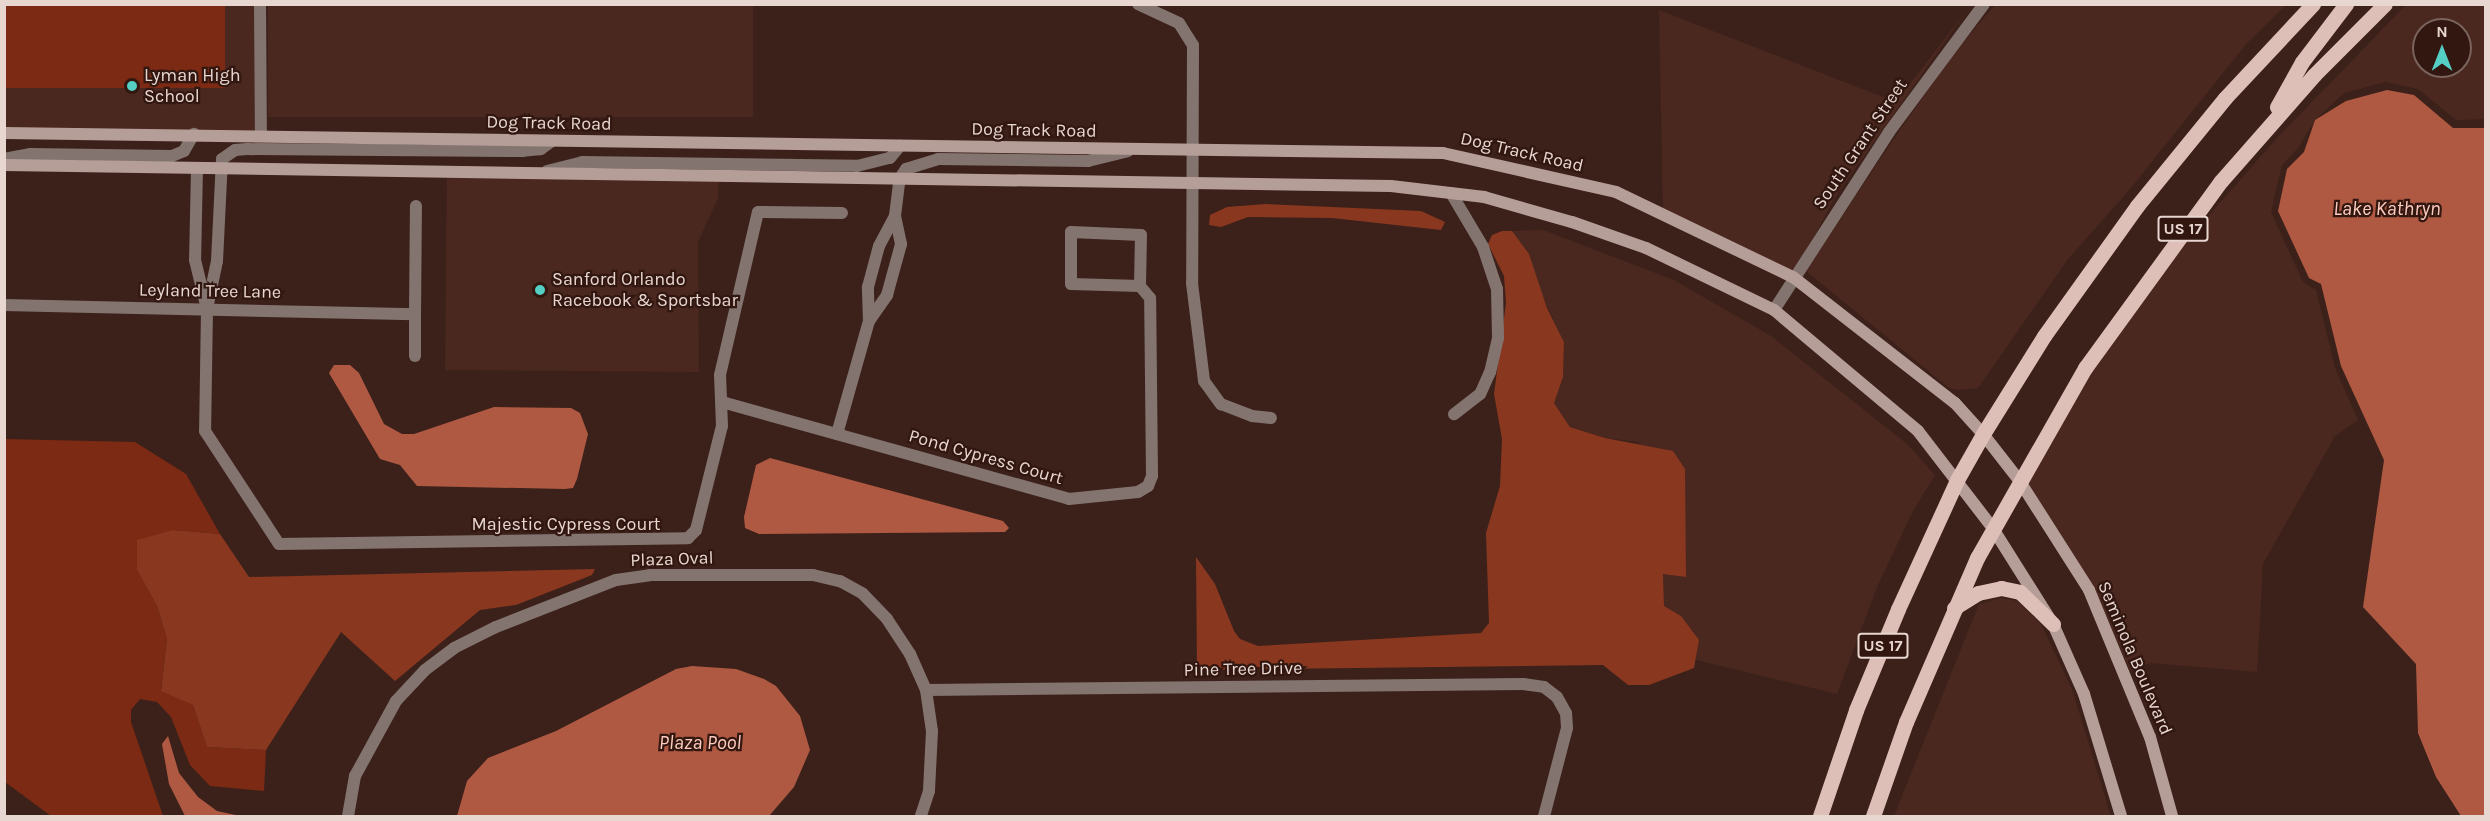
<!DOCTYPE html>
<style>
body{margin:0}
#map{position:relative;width:2490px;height:821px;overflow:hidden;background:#3c211a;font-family:Karla,sans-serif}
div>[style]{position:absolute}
.built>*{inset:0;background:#4a281f;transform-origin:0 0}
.green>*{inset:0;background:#7c2a13;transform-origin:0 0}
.forest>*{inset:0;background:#8a3720}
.water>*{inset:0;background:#b05942}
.minor>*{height:12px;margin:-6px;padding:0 6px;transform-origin:6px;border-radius:6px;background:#837470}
.tertiary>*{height:12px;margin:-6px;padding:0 6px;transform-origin:6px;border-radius:6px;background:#837470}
.secondary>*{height:12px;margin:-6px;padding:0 6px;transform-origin:6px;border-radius:6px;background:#b69e98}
.primary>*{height:15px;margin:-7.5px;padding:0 7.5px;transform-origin:7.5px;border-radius:7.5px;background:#debfb7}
.dots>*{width:16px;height:16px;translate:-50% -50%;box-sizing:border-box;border:3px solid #311710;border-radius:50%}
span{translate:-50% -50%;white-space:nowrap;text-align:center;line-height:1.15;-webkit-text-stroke:4.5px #311710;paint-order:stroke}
.shield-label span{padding:2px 4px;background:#311710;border:2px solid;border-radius:4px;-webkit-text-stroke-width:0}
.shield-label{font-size:16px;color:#e8d6d0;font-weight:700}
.poi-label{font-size:18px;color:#e8d6d0}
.left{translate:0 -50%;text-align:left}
.street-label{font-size:18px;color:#e8d6d0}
.water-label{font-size:20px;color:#ffcdbf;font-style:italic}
.frame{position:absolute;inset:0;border:6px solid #e8d6d0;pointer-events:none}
.north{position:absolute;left:2412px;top:18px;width:60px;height:60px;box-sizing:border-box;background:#311710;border:2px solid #7a635d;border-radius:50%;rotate:0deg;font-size:16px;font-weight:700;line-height:24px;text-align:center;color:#e8d6d0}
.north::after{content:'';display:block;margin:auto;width:21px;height:27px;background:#55cec4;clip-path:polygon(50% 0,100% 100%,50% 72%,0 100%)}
</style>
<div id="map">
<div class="built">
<div style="left:5px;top:5px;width:255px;height:128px"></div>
<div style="left:268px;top:5px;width:485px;height:112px"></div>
<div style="clip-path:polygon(1971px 5px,1835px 197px,1793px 277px,1663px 213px,1659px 10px,1896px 102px)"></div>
<div style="clip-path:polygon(1995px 5px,2286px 5px,2247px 43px,2130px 189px,2068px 259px,1978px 388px,1958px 390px,1949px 388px,1806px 271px,1895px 137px,1955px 52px)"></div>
<div style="clip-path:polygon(evenodd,2406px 5px,2485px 5px,2485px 119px,2456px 120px,2418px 89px,2385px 82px,2344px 93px,2315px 120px,2299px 147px,2282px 165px,2271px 212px,2303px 282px,2316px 290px,2335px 368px,2358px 420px,2335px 436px,2263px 564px,2257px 672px,2150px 663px,2130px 671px,2099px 598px,2026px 479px,2141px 292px,2278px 137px,2406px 5px,2424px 30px,2460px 30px,2460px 66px,2424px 66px,2424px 30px)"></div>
<div style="clip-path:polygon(447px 171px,719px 176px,718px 198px,698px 242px,699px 372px,445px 370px)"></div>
<div style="clip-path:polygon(1543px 230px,1674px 280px,1771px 336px,1907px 444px,1935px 475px,1913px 511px,1877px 587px,1837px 694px,1696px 660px,1698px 640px,1681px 616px,1664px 606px,1663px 573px,1686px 577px,1639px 442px,1605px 438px,1571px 427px,1554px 403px,1563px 377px,1564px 342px,1512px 231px)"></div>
<div style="clip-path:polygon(2001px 598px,2017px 601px,2041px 624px,2072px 689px,2111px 816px,1894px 816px,1979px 604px)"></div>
</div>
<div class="green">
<div style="left:5px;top:4px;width:220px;height:84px"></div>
<div style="clip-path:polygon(4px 439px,135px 442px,186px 474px,220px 534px,173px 530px,137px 570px,157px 606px,167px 639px,161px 690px,193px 705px,207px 747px,266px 750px,264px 791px,210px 786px,190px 765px,171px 717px,157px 702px,140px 699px,131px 710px,131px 722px,163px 816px,51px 816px,5px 782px)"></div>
</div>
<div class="forest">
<div style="clip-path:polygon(1266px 204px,1421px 211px,1445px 222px,1441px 230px,1332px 218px,1248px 217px,1221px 227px,1209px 225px,1210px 215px,1227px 207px)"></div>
<div style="clip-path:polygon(1502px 231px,1512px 231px,1529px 254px,1547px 308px,1564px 342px,1563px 377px,1554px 403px,1570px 427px,1605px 438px,1673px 451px,1685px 469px,1686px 577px,1663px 574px,1664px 606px,1681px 616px,1699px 640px,1694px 668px,1649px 685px,1628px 685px,1603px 665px,1197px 670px,1196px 557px,1215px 584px,1234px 631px,1240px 639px,1258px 646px,1481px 633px,1489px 623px,1486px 533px,1500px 486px,1502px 439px,1494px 394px,1506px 303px,1504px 276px,1488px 244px,1492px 235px)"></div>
<div style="clip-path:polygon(173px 530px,220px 534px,249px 577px,595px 569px,592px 575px,516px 605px,480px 610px,395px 681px,341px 632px,266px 750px,207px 747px,193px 705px,161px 691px,167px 639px,157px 606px,137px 570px,137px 540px)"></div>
</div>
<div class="water">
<div style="clip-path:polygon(2387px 90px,2414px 95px,2453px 128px,2485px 128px,2485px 816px,2461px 816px,2436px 777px,2418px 733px,2416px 664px,2363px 607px,2384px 460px,2341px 366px,2321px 284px,2309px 278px,2278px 211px,2287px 169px,2304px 152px,2315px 120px,2346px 101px)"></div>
<div style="clip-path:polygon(334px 365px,350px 365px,359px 373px,384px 424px,402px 434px,414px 434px,494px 407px,571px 408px,580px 413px,588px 434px,577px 479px,573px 488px,565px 489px,417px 486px,400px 465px,380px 459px,329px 373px)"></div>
<div style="clip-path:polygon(770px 458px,1003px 521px,1009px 528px,1005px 532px,759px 534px,745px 528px,744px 517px,756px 465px)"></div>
<div style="clip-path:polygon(692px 666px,736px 669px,764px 679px,776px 686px,800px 716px,810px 750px,794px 787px,769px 816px,457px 816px,467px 781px,488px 758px,556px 731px,676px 669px)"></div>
<div style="clip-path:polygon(168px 736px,179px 773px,198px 797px,217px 811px,240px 816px,185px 816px,169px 784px,162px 744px)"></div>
</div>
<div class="minor">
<div style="left:260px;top:4px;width:131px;rotate:89.6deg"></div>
<div style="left:1138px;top:4px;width:45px;rotate:24.9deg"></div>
<div style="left:1179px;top:23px;width:26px;rotate:58deg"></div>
<div style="left:1193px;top:45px;width:238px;rotate:90.2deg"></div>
<div style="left:1192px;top:283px;width:99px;rotate:83deg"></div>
<div style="left:1204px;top:381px;width:29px;rotate:54deg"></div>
<div style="left:1221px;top:404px;width:33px;rotate:21deg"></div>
<div style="left:1252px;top:416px;width:19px;rotate:6deg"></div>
<div style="left:552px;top:141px;width:14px;rotate:144deg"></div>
<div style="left:541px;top:149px;width:18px;rotate:174deg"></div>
<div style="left:523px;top:151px;width:276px;rotate:-179.6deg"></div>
<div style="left:247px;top:149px;width:12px;rotate:175deg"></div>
<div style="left:235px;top:150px;width:16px;rotate:145deg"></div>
<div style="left:222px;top:159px;width:102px;rotate:92.8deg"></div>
<div style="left:217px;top:261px;width:49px;rotate:101.8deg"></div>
<div style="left:207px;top:309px;width:122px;rotate:90.9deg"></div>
<div style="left:205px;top:431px;width:135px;rotate:56.8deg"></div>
<div style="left:279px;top:544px;width:409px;rotate:-0.8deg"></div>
<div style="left:688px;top:538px;width:11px;rotate:-45deg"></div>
<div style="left:696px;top:530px;width:107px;rotate:-76deg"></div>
<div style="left:722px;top:426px;width:51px;rotate:-92.2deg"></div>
<div style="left:720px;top:375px;width:167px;rotate:-76.9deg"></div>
<div style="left:758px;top:212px;width:84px;rotate:0.7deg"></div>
<div style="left:4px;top:159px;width:26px;rotate:-11deg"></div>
<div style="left:30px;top:154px;width:142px;rotate:0.8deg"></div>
<div style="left:172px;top:156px;width:13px;rotate:-23deg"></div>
<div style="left:184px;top:151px;width:20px;rotate:-60deg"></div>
<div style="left:197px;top:168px;width:92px;rotate:91.2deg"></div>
<div style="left:195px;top:260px;width:46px;rotate:76.3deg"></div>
<div style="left:547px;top:171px;width:36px;rotate:-14deg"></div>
<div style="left:582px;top:162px;width:275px;rotate:0.8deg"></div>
<div style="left:857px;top:166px;width:34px;rotate:-14deg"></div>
<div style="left:890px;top:158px;width:16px;rotate:-50deg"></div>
<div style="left:1451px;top:193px;width:63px;rotate:59.3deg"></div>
<div style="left:1483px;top:247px;width:44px;rotate:71.6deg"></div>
<div style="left:1497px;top:289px;width:49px;rotate:88.8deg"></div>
<div style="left:1498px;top:338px;width:35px;rotate:103deg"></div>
<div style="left:1490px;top:372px;width:24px;rotate:114deg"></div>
<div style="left:1480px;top:394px;width:33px;rotate:142deg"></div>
<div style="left:4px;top:305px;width:411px;rotate:1.3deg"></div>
<div style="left:415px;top:314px;width:108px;rotate:-89.5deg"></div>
<div style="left:869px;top:321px;width:34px;rotate:-92deg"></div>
<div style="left:868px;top:287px;width:42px;rotate:-75deg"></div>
<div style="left:879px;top:246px;width:34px;rotate:-62deg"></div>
<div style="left:415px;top:356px;width:42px;rotate:-90deg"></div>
<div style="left:722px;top:402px;width:360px;rotate:15.6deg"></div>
<div style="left:1069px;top:499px;width:69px;rotate:-5.8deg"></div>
<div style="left:1138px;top:492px;width:12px;rotate:-31deg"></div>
<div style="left:1148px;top:486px;width:11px;rotate:-68deg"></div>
<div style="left:1152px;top:476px;width:178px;rotate:-90.6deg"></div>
<div style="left:1150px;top:298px;width:16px;rotate:-130deg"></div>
<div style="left:1140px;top:286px;width:51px;rotate:-88.9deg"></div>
<div style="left:1141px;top:235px;width:70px;rotate:-177.5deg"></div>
<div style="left:1071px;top:232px;width:52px;rotate:90deg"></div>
<div style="left:1071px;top:284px;width:69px;rotate:1.7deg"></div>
<div style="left:837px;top:434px;width:117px;rotate:-74.2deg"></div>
<div style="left:869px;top:321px;width:32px;rotate:-55deg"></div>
<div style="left:887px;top:295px;width:53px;rotate:-74.6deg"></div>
<div style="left:901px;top:244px;width:29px;rotate:-102deg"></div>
<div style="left:895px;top:216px;width:38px;rotate:-83deg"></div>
<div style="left:900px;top:178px;width:11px;rotate:-56deg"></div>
<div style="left:906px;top:169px;width:34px;rotate:-17deg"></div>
<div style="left:938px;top:159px;width:150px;rotate:0.8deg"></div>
<div style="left:1088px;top:161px;width:41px;rotate:-14deg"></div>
<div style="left:926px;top:690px;width:597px;rotate:-0.58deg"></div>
<div style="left:1523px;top:684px;width:21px;rotate:8deg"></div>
<div style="left:1544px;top:687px;width:16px;rotate:38deg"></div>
<div style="left:1557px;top:697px;width:18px;rotate:61deg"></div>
<div style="left:1566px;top:713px;width:15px;rotate:86deg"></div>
<div style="left:1567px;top:728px;width:91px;rotate:104.6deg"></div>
<div style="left:348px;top:816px;width:41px;rotate:-80.1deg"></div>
<div style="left:355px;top:776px;width:85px;rotate:-61.3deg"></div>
<div style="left:396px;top:701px;width:42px;rotate:-46.9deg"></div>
<div style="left:425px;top:670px;width:36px;rotate:-37deg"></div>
<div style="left:454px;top:648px;width:47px;rotate:-26.6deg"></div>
<div style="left:496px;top:627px;width:129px;rotate:-21.4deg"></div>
<div style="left:616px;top:580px;width:34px;rotate:-8deg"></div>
<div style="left:650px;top:575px;width:163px"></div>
<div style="left:813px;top:575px;width:28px;rotate:13deg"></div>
<div style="left:840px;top:581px;width:26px;rotate:29deg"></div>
<div style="left:863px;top:594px;width:35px;rotate:46deg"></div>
<div style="left:887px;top:619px;width:42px;rotate:56.7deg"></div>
<div style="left:910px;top:654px;width:39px;rotate:66deg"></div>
<div style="left:926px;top:690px;width:41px;rotate:81.7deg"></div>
<div style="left:932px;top:731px;width:60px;rotate:92.9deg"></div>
<div style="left:929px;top:791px;width:26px;rotate:108deg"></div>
</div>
<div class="tertiary">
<div style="left:1774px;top:310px;width:212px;rotate:-57.1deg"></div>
<div style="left:1889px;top:132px;width:159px;rotate:-53.4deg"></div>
</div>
<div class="secondary">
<div style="left:4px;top:133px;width:1439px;rotate:0.8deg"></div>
<div style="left:1443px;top:153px;width:177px;rotate:12.7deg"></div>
<div style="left:1616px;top:192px;width:196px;rotate:25.7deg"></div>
<div style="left:1793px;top:277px;width:205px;rotate:37.9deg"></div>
<div style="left:1955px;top:403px;width:42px;rotate:47.9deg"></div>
<div style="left:1983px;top:434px;width:58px;rotate:52deg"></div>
<div style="left:2019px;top:480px;width:130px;rotate:57.5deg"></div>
<div style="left:2089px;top:590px;width:159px;rotate:67.5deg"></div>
<div style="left:2150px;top:737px;width:82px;rotate:74.4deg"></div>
<div style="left:4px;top:165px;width:1387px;rotate:0.87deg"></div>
<div style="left:1391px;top:186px;width:94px;rotate:6.7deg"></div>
<div style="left:1484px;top:197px;width:91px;rotate:15.9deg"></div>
<div style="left:1572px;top:222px;width:78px;rotate:19.4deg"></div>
<div style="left:1646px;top:248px;width:142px;rotate:25.8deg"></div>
<div style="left:1774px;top:310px;width:188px;rotate:40deg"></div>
<div style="left:1918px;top:431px;width:121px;rotate:52.4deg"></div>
<div style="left:1992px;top:527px;width:115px;rotate:57.8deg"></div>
<div style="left:2053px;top:624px;width:77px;rotate:66.1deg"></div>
<div style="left:2084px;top:694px;width:127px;rotate:73.1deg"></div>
</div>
<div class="primary">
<div style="left:2277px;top:107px;width:51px;rotate:-60.9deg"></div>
<div style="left:2302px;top:62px;width:73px;rotate:-52.8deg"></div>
<div style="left:1954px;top:608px;width:28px;rotate:-32deg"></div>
<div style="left:1978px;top:593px;width:24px;rotate:-12deg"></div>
<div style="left:2001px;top:588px;width:19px;rotate:12deg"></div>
<div style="left:2020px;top:592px;width:46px;rotate:44.1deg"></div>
<div style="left:1820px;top:816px;width:112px;rotate:-71.2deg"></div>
<div style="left:1856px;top:710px;width:109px;rotate:-67.4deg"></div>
<div style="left:1898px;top:609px;width:142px;rotate:-65.4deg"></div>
<div style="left:1957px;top:480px;width:53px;rotate:-60.5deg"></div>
<div style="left:1983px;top:434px;width:115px;rotate:-58.1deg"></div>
<div style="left:2044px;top:336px;width:160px;rotate:-54.4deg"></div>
<div style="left:2137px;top:206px;width:139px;rotate:-50.8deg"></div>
<div style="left:2225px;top:98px;width:129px;rotate:-46.9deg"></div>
<div style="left:1873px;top:816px;width:100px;rotate:-70.7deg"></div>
<div style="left:1906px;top:722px;width:179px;rotate:-66.6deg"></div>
<div style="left:1977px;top:558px;width:219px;rotate:-60.4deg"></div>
<div style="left:2085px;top:368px;width:231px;rotate:-54deg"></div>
<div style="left:2221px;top:181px;width:141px;rotate:-48.7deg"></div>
<div style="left:2314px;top:75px;width:100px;rotate:-45deg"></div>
</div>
<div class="dots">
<div style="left:132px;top:86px;background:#55cec4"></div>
<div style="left:540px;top:290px;background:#55cec4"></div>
</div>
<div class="shield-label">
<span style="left:2183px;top:229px">US 17</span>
<span style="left:1883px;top:646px">US 17</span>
</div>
<div class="poi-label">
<span class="left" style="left:144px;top:86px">Lyman High<br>School</span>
<span class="left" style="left:552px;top:290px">Sanford Orlando<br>Racebook &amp; Sportsbar</span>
</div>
<div class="street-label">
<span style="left:549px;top:123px;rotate:1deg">Dog Track Road</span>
<span style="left:1034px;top:130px;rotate:1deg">Dog Track Road</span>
<span style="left:1860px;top:144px;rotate:-56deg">South Grant Street</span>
<span style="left:1522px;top:152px;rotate:13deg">Dog Track Road</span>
<span style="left:210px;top:291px;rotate:1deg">Leyland Tree Lane</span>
<span style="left:986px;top:457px;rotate:16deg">Pond Cypress Court</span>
<span style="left:566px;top:524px">Majestic Cypress Court</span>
<span style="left:672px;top:559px;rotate:-2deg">Plaza Oval</span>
<span style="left:2135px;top:658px;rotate:67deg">Seminola Boulevard</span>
<span style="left:1243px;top:669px;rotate:-1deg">Pine Tree Drive</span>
</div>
<div class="water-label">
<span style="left:2387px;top:208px">Lake Kathryn</span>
<span style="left:700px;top:742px">Plaza Pool</span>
</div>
<div class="frame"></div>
<div class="north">N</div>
</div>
